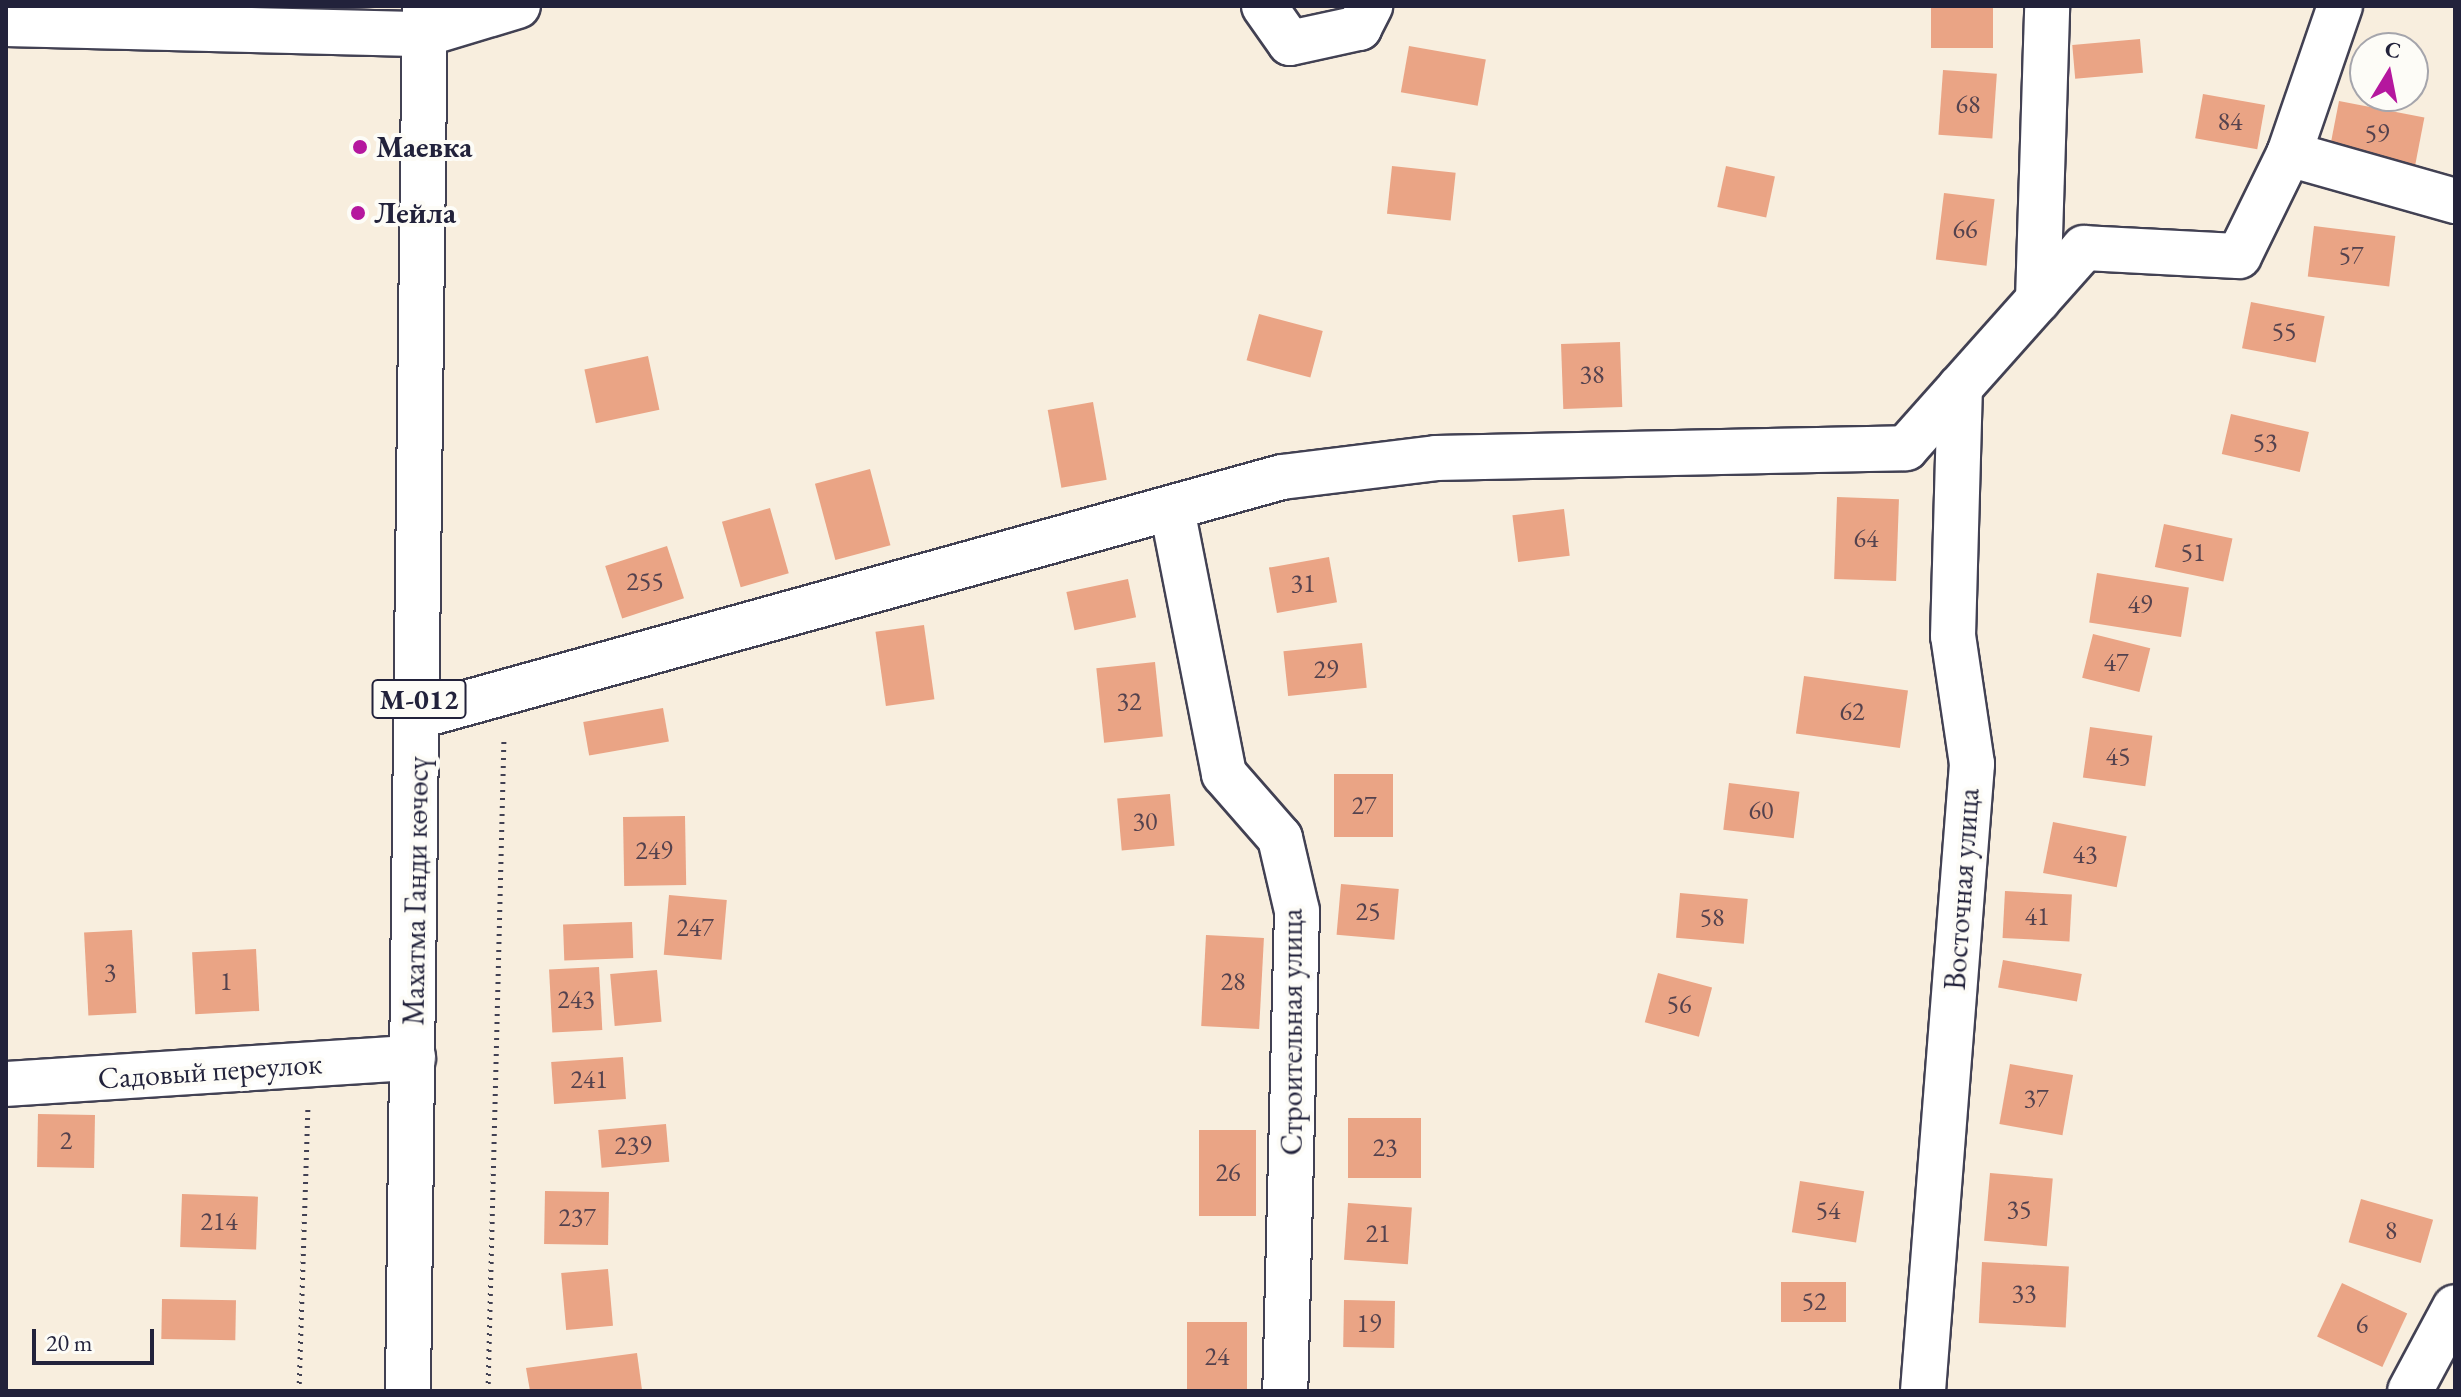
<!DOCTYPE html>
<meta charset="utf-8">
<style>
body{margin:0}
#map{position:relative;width:2461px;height:1397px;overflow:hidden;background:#f8eede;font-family:"EB Garamond",serif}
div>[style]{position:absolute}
.building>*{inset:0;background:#eaa485;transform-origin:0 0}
.path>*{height:5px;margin-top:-2.5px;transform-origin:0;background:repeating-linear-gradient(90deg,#424153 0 2px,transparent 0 8px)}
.roads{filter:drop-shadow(2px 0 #424153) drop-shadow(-2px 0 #424153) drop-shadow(0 2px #424153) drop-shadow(0 -2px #424153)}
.minor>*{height:44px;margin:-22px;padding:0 22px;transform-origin:22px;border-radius:22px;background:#fff}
.primary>*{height:44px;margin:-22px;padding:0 22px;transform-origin:22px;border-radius:22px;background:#fff}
.dots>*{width:22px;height:22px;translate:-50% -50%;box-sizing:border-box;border:4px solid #fdfcf7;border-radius:50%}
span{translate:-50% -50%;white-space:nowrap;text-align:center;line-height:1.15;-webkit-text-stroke:8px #fdfcf7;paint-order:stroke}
.number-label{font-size:26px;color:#54424e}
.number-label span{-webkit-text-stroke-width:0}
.shield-label span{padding:2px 6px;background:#fdfcf7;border:2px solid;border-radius:6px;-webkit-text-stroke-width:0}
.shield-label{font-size:28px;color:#22223b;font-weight:700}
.poi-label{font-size:30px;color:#22223b;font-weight:700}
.left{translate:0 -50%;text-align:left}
.street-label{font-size:30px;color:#22223b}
.frame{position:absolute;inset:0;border:8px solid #22223b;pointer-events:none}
.north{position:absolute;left:2349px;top:32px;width:80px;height:80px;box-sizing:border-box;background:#fdfcf7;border:2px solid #a5a5ac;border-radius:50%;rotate:10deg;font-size:22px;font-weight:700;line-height:32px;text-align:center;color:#22223b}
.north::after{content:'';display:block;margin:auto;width:28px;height:36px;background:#b5179e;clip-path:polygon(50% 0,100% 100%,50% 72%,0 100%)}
.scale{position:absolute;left:32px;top:1329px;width:122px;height:36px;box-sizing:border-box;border:4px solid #22223b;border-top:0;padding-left:10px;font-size:24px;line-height:28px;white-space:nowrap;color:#22223b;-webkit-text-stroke:6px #fdfcf7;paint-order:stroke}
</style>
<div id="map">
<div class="building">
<div style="left:1931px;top:6px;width:62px;height:42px"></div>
<div style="left:2140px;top:39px;width:34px;height:68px;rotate:85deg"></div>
<div style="left:1409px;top:46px;width:78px;height:47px;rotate:10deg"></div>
<div style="left:1943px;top:70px;width:54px;height:65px;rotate:4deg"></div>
<div style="left:2203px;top:94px;width:63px;height:45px;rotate:10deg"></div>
<div style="left:2339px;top:101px;width:87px;height:52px;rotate:11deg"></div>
<div style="left:1392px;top:166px;width:64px;height:48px;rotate:6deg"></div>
<div style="left:1726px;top:166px;width:50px;height:42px;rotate:12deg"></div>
<div style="left:1944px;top:193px;width:51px;height:67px;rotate:7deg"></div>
<div style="left:2314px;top:226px;width:82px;height:51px;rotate:7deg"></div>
<div style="left:2251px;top:302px;width:75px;height:47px;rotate:11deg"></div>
<div style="left:1259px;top:314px;width:66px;height:48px;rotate:15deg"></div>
<div style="left:1620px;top:342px;width:65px;height:59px;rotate:88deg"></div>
<div style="left:648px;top:356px;width:55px;height:65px;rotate:78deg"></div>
<div style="left:1093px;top:402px;width:79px;height:46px;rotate:80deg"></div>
<div style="left:2231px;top:414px;width:80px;height:41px;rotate:13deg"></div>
<div style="left:870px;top:469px;width:79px;height:57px;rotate:75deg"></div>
<div style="left:1837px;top:497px;width:62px;height:82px;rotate:2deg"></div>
<div style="left:770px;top:508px;width:68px;height:50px;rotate:74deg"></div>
<div style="left:1564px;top:509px;width:47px;height:52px;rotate:83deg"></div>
<div style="left:2164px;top:524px;width:70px;height:44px;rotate:12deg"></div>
<div style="left:667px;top:546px;width:55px;height:65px;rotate:72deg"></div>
<div style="left:1329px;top:557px;width:46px;height:61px;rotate:80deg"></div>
<div style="left:2097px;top:573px;width:93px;height:50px;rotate:9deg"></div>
<div style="left:1128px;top:579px;width:39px;height:63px;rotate:78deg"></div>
<div style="left:924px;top:625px;width:75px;height:49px;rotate:82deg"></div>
<div style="left:2093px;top:634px;width:59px;height:45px;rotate:14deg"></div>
<div style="left:1362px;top:643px;width:45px;height:79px;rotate:84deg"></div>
<div style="left:1155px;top:662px;width:75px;height:59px;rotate:84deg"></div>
<div style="left:1804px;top:676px;width:105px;height:58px;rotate:8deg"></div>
<div style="left:663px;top:708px;width:34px;height:81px;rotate:80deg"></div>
<div style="left:2090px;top:727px;width:63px;height:51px;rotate:8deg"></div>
<div style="left:1334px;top:774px;width:59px;height:63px"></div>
<div style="left:1729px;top:783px;width:71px;height:47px;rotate:7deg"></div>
<div style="left:1170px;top:794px;width:52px;height:53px;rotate:85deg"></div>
<div style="left:685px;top:816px;width:69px;height:62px;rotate:89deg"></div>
<div style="left:2053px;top:822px;width:75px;height:52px;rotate:11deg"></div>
<div style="left:1341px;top:884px;width:58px;height:51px;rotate:5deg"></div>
<div style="left:2005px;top:891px;width:67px;height:47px;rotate:3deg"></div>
<div style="left:1680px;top:893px;width:68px;height:45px;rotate:5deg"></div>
<div style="left:669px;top:895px;width:58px;height:60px;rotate:5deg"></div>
<div style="left:632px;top:922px;width:36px;height:69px;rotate:88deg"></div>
<div style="left:132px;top:930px;width:83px;height:48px;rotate:87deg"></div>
<div style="left:1206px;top:935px;width:58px;height:91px;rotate:3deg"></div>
<div style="left:256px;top:949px;width:62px;height:64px;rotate:87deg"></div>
<div style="left:2003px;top:960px;width:80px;height:28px;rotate:10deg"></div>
<div style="left:599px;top:967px;width:63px;height:50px;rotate:87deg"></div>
<div style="left:657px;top:970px;width:52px;height:47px;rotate:85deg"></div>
<div style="left:1658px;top:973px;width:56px;height:51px;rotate:15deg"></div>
<div style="left:623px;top:1057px;width:42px;height:72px;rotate:86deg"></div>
<div style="left:2010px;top:1064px;width:64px;height:61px;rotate:10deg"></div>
<div style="left:38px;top:1114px;width:57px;height:53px;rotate:1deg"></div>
<div style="left:1348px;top:1118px;width:73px;height:60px"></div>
<div style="left:666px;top:1124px;width:38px;height:68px;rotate:85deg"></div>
<div style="left:1199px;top:1130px;width:57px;height:86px"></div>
<div style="left:1990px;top:1173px;width:63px;height:68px;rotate:5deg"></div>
<div style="left:1800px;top:1181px;width:65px;height:52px;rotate:9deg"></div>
<div style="left:545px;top:1191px;width:64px;height:53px;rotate:1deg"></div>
<div style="left:182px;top:1194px;width:76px;height:53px;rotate:2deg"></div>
<div style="left:2361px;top:1199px;width:75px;height:45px;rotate:16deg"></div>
<div style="left:1348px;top:1203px;width:64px;height:57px;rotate:4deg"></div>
<div style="left:1982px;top:1262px;width:87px;height:61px;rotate:3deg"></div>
<div style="left:608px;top:1269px;width:57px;height:47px;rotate:85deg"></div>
<div style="left:1781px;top:1282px;width:65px;height:40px"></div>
<div style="left:2342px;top:1283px;width:72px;height:59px;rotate:25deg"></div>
<div style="left:162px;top:1299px;width:74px;height:40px;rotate:1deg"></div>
<div style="left:1344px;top:1300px;width:51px;height:47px;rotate:1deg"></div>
<div style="left:1187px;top:1322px;width:60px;height:69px"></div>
<div style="clip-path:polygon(637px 1353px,642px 1390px,530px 1391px,526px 1368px)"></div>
</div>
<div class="path">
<div style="left:299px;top:1391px;width:285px;rotate:-88.2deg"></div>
<div style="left:488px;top:1391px;width:655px;rotate:-88.6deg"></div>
</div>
<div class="roads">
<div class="minor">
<div style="left:1264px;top:6px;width:45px;rotate:54.9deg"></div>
<div style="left:1290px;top:43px;width:71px;rotate:-12.3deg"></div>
<div style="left:1359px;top:28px;width:25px;rotate:-63deg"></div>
<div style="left:6px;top:24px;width:419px;rotate:1.4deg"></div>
<div style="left:425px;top:34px;width:97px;rotate:-16.8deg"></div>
<div style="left:2289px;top:154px;width:157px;rotate:-71deg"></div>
<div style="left:2038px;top:300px;width:294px;rotate:-88.2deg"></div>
<div style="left:1172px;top:509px;width:270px;rotate:78.9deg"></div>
<div style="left:1224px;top:774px;width:85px;rotate:48.8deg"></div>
<div style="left:1280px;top:838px;width:75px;rotate:76.9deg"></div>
<div style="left:1297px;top:911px;width:480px;rotate:91.4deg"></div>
<div style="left:419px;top:716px;width:895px;rotate:-15.48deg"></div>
<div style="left:1282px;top:477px;width:155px;rotate:-7deg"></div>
<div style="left:1436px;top:458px;width:470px;rotate:-1.2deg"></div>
<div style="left:1906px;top:448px;width:268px;rotate:-48.3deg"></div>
<div style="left:2084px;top:248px;width:155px;rotate:3deg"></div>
<div style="left:2239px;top:256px;width:114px;rotate:-63.9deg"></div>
<div style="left:2289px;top:154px;width:173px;rotate:15.8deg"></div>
<div style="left:6px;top:1084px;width:408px;rotate:-3.7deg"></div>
<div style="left:1923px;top:1391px;width:629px;rotate:-85.53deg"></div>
<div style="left:1972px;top:764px;width:129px;rotate:-98.4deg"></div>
<div style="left:1953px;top:636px;width:249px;rotate:-88.4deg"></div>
<div style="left:2410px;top:1391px;width:95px;rotate:-61.8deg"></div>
</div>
<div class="primary">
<div style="left:408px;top:1391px;width:1385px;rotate:-89.3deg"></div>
</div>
</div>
<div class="dots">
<div style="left:360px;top:147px;background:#b5179e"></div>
<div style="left:358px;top:213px;background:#b5179e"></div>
</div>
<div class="number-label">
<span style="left:1968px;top:105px">68</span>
<span style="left:2230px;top:122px">84</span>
<span style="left:2377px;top:134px">59</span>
<span style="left:1965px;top:230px">66</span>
<span style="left:2351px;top:256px">57</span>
<span style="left:2284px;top:332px">55</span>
<span style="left:1592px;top:375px">38</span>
<span style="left:2265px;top:443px">53</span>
<span style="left:1866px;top:539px">64</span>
<span style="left:2193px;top:553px">51</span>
<span style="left:645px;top:582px">255</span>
<span style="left:1303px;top:584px">31</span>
<span style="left:2140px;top:605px">49</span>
<span style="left:2116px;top:663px">47</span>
<span style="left:1326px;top:670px">29</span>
<span style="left:1129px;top:702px">32</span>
<span style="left:1852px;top:712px">62</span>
<span style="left:2118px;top:757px">45</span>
<span style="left:1364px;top:806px">27</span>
<span style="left:1761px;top:811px">60</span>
<span style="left:1145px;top:822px">30</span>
<span style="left:654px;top:851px">249</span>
<span style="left:2085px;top:855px">43</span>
<span style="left:1368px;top:912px">25</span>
<span style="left:2037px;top:917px">41</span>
<span style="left:1712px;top:918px">58</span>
<span style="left:695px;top:928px">247</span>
<span style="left:110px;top:973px">3</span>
<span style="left:226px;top:982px">1</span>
<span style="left:1233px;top:982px">28</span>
<span style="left:576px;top:1000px">243</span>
<span style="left:1679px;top:1005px">56</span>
<span style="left:589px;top:1080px">241</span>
<span style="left:2036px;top:1099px">37</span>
<span style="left:66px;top:1141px">2</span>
<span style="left:633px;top:1146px">239</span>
<span style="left:1385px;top:1148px">23</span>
<span style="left:1228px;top:1173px">26</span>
<span style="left:2019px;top:1210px">35</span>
<span style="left:1828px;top:1211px">54</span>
<span style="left:577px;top:1218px">237</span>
<span style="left:219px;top:1222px">214</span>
<span style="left:2391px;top:1231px">8</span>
<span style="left:1378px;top:1234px">21</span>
<span style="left:2024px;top:1294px">33</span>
<span style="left:1814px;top:1302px">52</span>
<span style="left:1369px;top:1324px">19</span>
<span style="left:2362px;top:1325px">6</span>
<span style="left:1217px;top:1357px">24</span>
</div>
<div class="shield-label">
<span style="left:419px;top:699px">М-012</span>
</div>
<div class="poi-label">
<span class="left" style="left:376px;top:147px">Маевка</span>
<span class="left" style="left:374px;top:213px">Лейла</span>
</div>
<div class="street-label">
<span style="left:1962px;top:889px;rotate:-86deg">Восточная улица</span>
<span style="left:416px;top:891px;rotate:-89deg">Махатма Ганди көчөсү</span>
<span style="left:1292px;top:1032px;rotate:-90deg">Строительная улица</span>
<span style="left:210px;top:1071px;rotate:-4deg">Садовый переулок</span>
</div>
<div class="frame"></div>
<div class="north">С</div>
<div class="scale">20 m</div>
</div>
